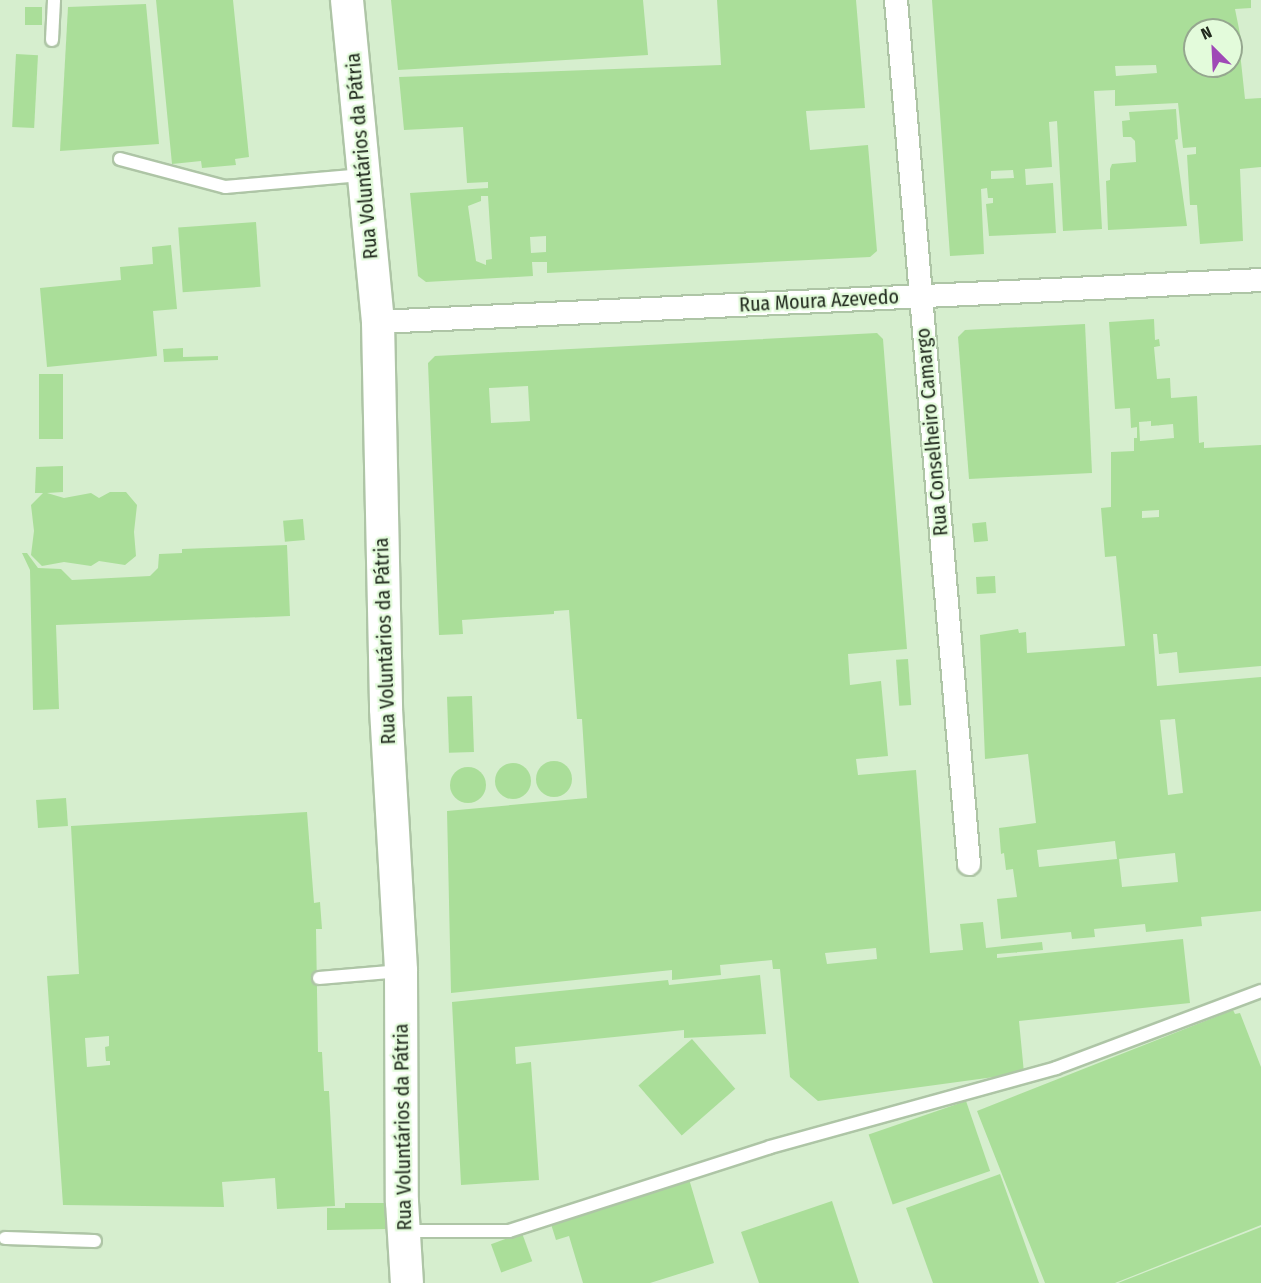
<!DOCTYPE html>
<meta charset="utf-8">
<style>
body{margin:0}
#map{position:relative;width:1261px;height:1283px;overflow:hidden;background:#d6eece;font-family:"Fira Sans Condensed",sans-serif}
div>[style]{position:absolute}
.building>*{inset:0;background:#aade99;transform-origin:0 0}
.round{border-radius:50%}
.roads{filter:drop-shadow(2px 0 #aec5a6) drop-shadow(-2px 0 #aec5a6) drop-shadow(0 2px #aec5a6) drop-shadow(0 -2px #aec5a6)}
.service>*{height:12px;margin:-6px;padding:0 6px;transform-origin:6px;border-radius:6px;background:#fff}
.minor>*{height:22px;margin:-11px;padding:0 11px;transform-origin:11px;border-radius:11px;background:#fff}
.secondary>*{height:32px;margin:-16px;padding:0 16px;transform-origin:16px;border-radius:16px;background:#fff}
span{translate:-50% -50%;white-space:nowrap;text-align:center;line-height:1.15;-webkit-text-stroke:4.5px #e3fbdb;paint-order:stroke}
.street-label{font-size:20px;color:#212a1e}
.north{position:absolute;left:1183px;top:18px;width:60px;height:60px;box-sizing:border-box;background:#e3fbdb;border:2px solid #95a78f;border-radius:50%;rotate:336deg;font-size:16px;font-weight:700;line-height:24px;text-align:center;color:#212a1e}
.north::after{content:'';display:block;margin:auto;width:21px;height:27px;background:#9f49b6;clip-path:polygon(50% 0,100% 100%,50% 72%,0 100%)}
</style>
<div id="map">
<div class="building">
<div style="clip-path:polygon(156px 0,233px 0,249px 157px,235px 159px,236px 165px,202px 168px,201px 161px,172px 164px)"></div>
<div style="clip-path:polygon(391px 0,643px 0,648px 55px,398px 70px)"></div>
<div style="clip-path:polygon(evenodd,717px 0,856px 0,865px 108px,806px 111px,810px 150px,868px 145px,877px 251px,870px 257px,547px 273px,547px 262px,532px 262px,533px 276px,426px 282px,418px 276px,410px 193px,488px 188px,488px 182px,467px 183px,463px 127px,404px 130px,399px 77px,721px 65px,717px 0,481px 196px,488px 196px,492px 259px,486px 260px,486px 265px,476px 261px,468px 206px,481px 201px,481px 196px,717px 0,546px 236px,546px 252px,531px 253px,530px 237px,546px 236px)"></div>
<div style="clip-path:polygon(evenodd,932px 0,1251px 0,1251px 8px,1235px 9px,1241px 39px,1236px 43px,1239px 43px,1245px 99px,1261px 98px,1261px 167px,1240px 169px,1243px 241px,1200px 244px,1197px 205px,1190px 205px,1187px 155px,1196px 154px,1196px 147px,1183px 148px,1178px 103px,1115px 106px,1115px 90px,1094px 91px,1102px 229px,1063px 231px,1057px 121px,1049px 122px,1052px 167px,1025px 169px,1026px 185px,1053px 183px,1056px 233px,989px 236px,986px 204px,993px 203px,993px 198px,988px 198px,987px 188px,981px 189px,984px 254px,950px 256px,932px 0,1195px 30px,1231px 30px,1231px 66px,1195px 66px,1195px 30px,932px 0,1156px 65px,1157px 73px,1116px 76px,1115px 66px,1156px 65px,932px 0,1013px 170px,1014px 178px,991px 179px,991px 171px,1013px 170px)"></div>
<div style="clip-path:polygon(146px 4px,159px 144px,60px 151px,68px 7px)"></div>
<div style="left:25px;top:7px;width:17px;height:18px"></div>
<div style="left:16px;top:54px;width:22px;height:73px;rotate:3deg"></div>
<div style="clip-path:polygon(1176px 109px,1178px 139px,1175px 140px,1187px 226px,1108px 230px,1106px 181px,1110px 180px,1110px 169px,1112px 164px,1136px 162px,1135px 141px,1131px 137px,1123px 137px,1122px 121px,1130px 120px,1129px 112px)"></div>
<div style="left:256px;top:222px;width:65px;height:78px;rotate:86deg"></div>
<div style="clip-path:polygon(171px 245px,177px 309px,153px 311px,157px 356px,47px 367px,40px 288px,121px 280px,120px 267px,153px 264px,152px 247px)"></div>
<div style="clip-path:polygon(evenodd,1154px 319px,1155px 340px,1159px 339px,1160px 346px,1154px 347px,1157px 379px,1170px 378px,1171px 398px,1197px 396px,1199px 443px,1204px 442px,1204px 448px,1261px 445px,1261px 666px,1179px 673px,1177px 652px,1159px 654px,1157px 634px,1153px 634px,1157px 686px,1261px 677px,1261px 911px,1201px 917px,1202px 926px,1146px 932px,1145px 924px,1094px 929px,1095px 937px,1072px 939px,1071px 932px,1001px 939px,997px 899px,1017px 897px,1013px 869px,1006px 870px,1004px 853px,1001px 854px,999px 828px,1036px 823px,1028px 754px,985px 759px,980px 635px,1018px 629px,1019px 633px,1026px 632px,1027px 653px,1125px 646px,1116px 556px,1105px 557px,1101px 508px,1111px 507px,1111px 452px,1134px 451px,1134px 438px,1137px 438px,1137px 427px,1131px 428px,1130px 408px,1115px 409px,1109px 322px,1154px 319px,1151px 421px,1151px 426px,1173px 424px,1174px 438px,1140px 441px,1139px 422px,1151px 421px,1154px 319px,1159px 510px,1159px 517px,1142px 518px,1142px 511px,1159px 510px,1154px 319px,1175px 719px,1183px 793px,1168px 795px,1160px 720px,1175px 719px,1154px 319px,1115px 841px,1117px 859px,1039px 867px,1037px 850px,1115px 841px,1154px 319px,1175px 853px,1178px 882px,1122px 887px,1119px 859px,1175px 853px)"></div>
<div style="clip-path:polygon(1085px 324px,1092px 473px,969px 479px,958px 337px,965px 330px)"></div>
<div style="clip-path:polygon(evenodd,877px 333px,883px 339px,907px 649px,848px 654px,850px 685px,881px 681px,888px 756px,856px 759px,858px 775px,916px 770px,930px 953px,963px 950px,960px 924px,983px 922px,986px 948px,1042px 942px,1043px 950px,997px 954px,997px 958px,1183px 939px,1190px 1003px,1019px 1021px,1024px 1073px,818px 1101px,790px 1077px,780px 969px,773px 969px,772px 960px,720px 965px,721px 975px,672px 980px,672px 970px,451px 993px,447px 811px,587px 798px,582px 719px,577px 719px,569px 610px,554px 611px,554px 614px,462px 620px,463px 634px,439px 635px,428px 363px,435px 356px,877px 333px,528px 386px,530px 421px,491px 423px,489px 388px,528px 386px,877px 333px,876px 948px,877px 959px,827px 964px,825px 953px,876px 948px)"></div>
<div style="clip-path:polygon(183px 348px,183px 357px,218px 356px,218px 360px,164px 362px,163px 349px)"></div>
<div style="left:63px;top:374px;width:65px;height:24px;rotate:90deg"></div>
<div style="clip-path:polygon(63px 466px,63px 492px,47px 493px,64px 498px,91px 493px,99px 498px,110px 492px,126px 492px,137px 505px,134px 532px,136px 556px,125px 565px,99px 561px,91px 566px,64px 562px,42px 566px,31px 555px,34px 531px,31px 505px,43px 493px,35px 493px,36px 467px)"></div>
<div style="left:303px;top:519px;width:21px;height:20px;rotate:85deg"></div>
<div style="left:986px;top:522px;width:19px;height:14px;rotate:84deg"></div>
<div style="clip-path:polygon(287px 545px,290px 616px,56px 625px,59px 709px,33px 710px,30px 570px,22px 553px,27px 553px,38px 568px,61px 569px,72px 580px,150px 576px,158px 568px,159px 554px,182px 553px,182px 549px)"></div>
<div style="left:995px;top:576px;width:17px;height:19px;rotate:87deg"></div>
<div style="left:908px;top:659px;width:46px;height:12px;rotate:86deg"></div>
<div style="left:472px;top:696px;width:56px;height:25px;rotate:88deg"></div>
<div class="round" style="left:536px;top:761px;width:36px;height:36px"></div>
<div class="round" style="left:495px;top:763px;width:36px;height:36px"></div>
<div class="round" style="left:450px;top:767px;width:36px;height:36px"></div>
<div style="left:66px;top:798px;width:28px;height:30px;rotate:86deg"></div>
<div style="clip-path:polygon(evenodd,307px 812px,314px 903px,320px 902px,322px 929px,316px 929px,318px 1052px,322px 1052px,324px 1091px,329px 1091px,335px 1206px,277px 1209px,275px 1178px,222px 1182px,224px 1207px,63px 1205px,47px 976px,79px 974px,71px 826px,307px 812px,109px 1036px,109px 1046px,105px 1047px,106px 1061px,110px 1061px,110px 1065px,87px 1067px,85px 1038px,109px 1036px)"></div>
<div style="clip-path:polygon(760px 975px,766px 1034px,684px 1038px,684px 1030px,515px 1047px,516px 1064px,531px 1062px,539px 1180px,461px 1185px,452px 1002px,668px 980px,669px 985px)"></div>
<div style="clip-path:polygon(1233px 1010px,1235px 1014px,1240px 1013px,1261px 1067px,1261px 1225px,1115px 1283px,1045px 1283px,977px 1111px)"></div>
<div style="left:692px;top:1039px;width:66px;height:71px;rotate:49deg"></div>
<div style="left:966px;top:1101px;width:74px;height:103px;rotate:71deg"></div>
<div style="clip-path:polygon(1000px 1174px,1039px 1283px,933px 1283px,906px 1208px)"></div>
<div style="clip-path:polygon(689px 1179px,714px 1263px,650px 1283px,583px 1283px,569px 1236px,556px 1240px,550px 1221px)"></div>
<div style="clip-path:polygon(832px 1201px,859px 1283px,759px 1283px,741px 1232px)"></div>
<div style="clip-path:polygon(345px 1203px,386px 1203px,387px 1229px,327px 1230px,327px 1208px,345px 1208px)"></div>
<div style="clip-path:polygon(1261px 1227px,1261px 1283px,1118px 1283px)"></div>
<div style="left:522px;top:1233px;width:30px;height:33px;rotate:70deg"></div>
</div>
<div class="roads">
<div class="service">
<div style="left:52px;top:40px;width:40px;rotate:-87.1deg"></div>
<div style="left:120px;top:159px;width:109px;rotate:14.9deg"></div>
<div style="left:225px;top:187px;width:139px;rotate:-5deg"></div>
<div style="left:319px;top:978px;width:82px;rotate:-4.9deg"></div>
<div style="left:404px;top:1231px;width:105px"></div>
<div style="left:509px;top:1231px;width:274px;rotate:-17.8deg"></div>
<div style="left:770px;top:1147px;width:297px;rotate:-15.4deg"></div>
<div style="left:1056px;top:1068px;width:219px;rotate:-20.6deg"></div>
<div style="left:5px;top:1238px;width:90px;rotate:1.9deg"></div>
</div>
<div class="minor">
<div style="left:896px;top:0;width:867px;rotate:85.17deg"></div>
<div style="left:378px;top:322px;width:884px;rotate:-2.72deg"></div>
</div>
<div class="secondary">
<div style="left:347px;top:0;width:323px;rotate:84.5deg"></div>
<div style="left:378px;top:322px;width:387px;rotate:88.8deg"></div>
<div style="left:386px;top:709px;width:262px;rotate:86.7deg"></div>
<div style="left:401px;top:971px;width:231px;rotate:89.8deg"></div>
<div style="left:402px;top:1202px;width:81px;rotate:86.5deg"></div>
</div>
</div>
<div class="street-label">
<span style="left:362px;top:156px;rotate:-95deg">Rua Voluntários da Pátria</span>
<span style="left:819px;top:301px;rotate:-3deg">Rua Moura Azevedo</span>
<span style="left:932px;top:432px;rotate:-95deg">Rua Conselheiro Camargo</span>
<span style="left:385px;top:641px;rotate:-92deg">Rua Voluntários da Pátria</span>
<span style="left:403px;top:1127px;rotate:-91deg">Rua Voluntários da Pátria</span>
</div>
<div class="north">N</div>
</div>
